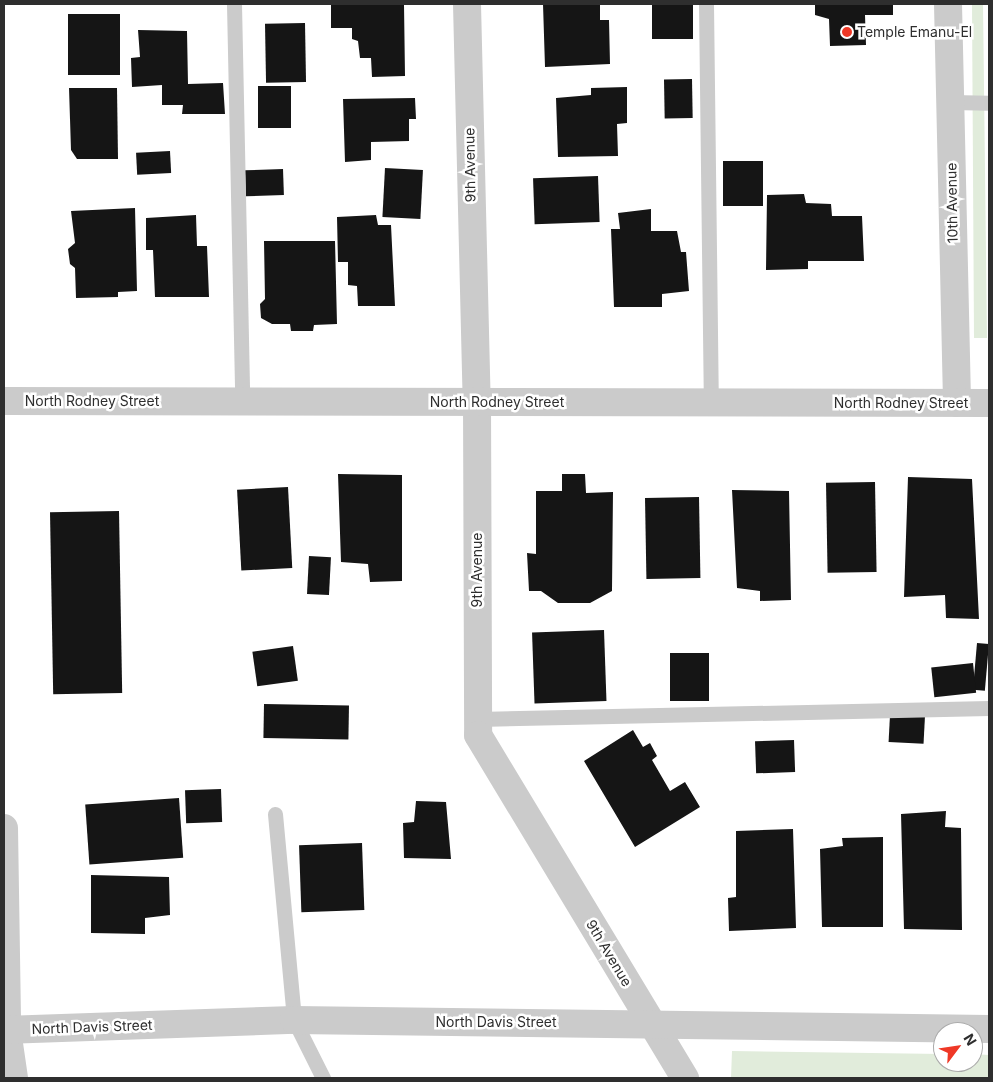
<!DOCTYPE html>
<style>
body{margin:0}
#map{position:relative;width:993px;height:1082px;overflow:hidden;background:#fff;font-family:Inter,sans-serif}
div>[style]{position:absolute}
.green>*{inset:0;background:#e1ecdb}
.building>*{inset:0;background:#151515;transform-origin:0 0}
.service>*{height:15px;margin:-7.5px;padding:0 7.5px;transform-origin:7.5px;border-radius:7.5px;background:#cbcbcb}
.minor>*{height:28px;margin:-14px;padding:0 14px;transform-origin:14px;border-radius:14px;background:#cbcbcb}
.tertiary>*{height:28px;margin:-14px;padding:0 14px;transform-origin:14px;border-radius:14px;background:#cbcbcb}
.dots>*{width:14px;height:14px;translate:-50% -50%;box-sizing:border-box;border:2px solid #fff;border-radius:50%}
span{translate:-50% -50%;white-space:nowrap;text-align:center;line-height:1.15;-webkit-text-stroke:5px #fff;paint-order:stroke}
.poi-label{font-size:14px;color:#2e2e2e}
.left{translate:0 -50%;text-align:left}
.street-label{font-size:14px;color:#2e2e2e}
.frame{position:absolute;inset:0;border:5px solid #2e2e2e;pointer-events:none}
.north{position:absolute;left:933px;top:1022px;width:50px;height:50px;box-sizing:border-box;background:#fff;border:1px solid #ababab;border-radius:50%;rotate:59deg;font-size:14px;font-weight:700;line-height:20px;text-align:center;color:#2e2e2e}
.north::after{content:'';display:block;margin:auto;width:18px;height:22px;background:#ef3826;clip-path:polygon(50% 0,100% 100%,50% 72%,0 100%)}
</style>
<div id="map">
<div class="green">
<div style="clip-path:polygon(972px 4px,983px 4px,987px 338px,974px 338px)"></div>
<div style="clip-path:polygon(732px 1051px,943px 1054px,943px 1062px,973px 1062px,973px 1054px,989px 1055px,989px 1078px,731px 1078px)"></div>
</div>
<div class="building">
<div style="clip-path:polygon(331px 4px,404px 4px,405px 76px,372px 77px,371px 58px,360px 58px,358px 41px,352px 39px,352px 28px,331px 28px)"></div>
<div style="clip-path:polygon(543px 4px,600px 4px,600px 20px,609px 20px,610px 64px,545px 67px)"></div>
<div style="left:652px;top:4px;width:41px;height:35px"></div>
<div style="clip-path:polygon(815px 4px,893px 4px,893px 15px,865px 15px,866px 45px,830px 46px,829px 19px,815px 15px)"></div>
<div style="left:68px;top:14px;width:52px;height:61px"></div>
<div style="left:305px;top:23px;width:59px;height:40px;rotate:89deg"></div>
<div style="clip-path:polygon(138px 30px,187px 31px,188px 84px,223px 83px,225px 114px,182px 114px,183px 105px,162px 105px,162px 85px,132px 87px,131px 58px,140px 57px)"></div>
<div style="left:692px;top:79px;width:39px;height:28px;rotate:89deg"></div>
<div style="left:258px;top:86px;width:33px;height:42px"></div>
<div style="clip-path:polygon(627px 87px,627px 123px,617px 124px,618px 156px,558px 157px,556px 98px,591px 95px,591px 88px)"></div>
<div style="clip-path:polygon(69px 88px,117px 88px,118px 159px,77px 159px,71px 150px)"></div>
<div style="clip-path:polygon(415px 98px,416px 119px,409px 119px,409px 141px,371px 142px,371px 160px,345px 162px,343px 99px)"></div>
<div style="left:170px;top:151px;width:22px;height:34px;rotate:87deg"></div>
<div style="left:723px;top:161px;width:40px;height:45px"></div>
<div style="left:385px;top:168px;width:38px;height:49px;rotate:3deg"></div>
<div style="left:283px;top:169px;width:26px;height:38px;rotate:88deg"></div>
<div style="left:598px;top:176px;width:46px;height:65px;rotate:88deg"></div>
<div style="clip-path:polygon(804px 194px,806px 203px,831px 204px,832px 216px,862px 216px,864px 261px,808px 261px,808px 269px,766px 270px,767px 195px)"></div>
<div style="clip-path:polygon(135px 208px,137px 291px,118px 292px,118px 297px,76px 298px,75px 268px,70px 264px,68px 249px,75px 243px,71px 211px)"></div>
<div style="clip-path:polygon(651px 209px,651px 231px,677px 231px,681px 252px,686px 252px,689px 291px,662px 294px,662px 307px,614px 307px,611px 229px,620px 229px,618px 213px)"></div>
<div style="clip-path:polygon(196px 215px,197px 246px,207px 246px,209px 297px,155px 297px,153px 250px,146px 250px,146px 218px)"></div>
<div style="clip-path:polygon(376px 215px,378px 225px,391px 225px,395px 306px,358px 306px,357px 286px,348px 285px,348px 262px,338px 262px,337px 217px)"></div>
<div style="clip-path:polygon(264px 241px,335px 241px,337px 324px,314px 325px,313px 331px,291px 331px,290px 324px,272px 324px,261px 318px,260px 304px,265px 299px)"></div>
<div style="clip-path:polygon(338px 474px,402px 475px,402px 581px,370px 582px,368px 564px,341px 562px)"></div>
<div style="clip-path:polygon(562px 474px,585px 474px,586px 493px,613px 492px,612px 591px,590px 603px,558px 603px,541px 591px,529px 591px,527px 553px,536px 554px,536px 491px,562px 491px)"></div>
<div style="clip-path:polygon(908px 477px,972px 479px,979px 619px,946px 618px,945px 595px,904px 597px)"></div>
<div style="left:875px;top:482px;width:90px;height:49px;rotate:89deg"></div>
<div style="left:288px;top:487px;width:81px;height:51px;rotate:87deg"></div>
<div style="clip-path:polygon(732px 490px,789px 491px,791px 600px,760px 601px,760px 591px,737px 588px)"></div>
<div style="left:699px;top:497px;width:81px;height:54px;rotate:89deg"></div>
<div style="left:119px;top:511px;width:182px;height:69px;rotate:89deg"></div>
<div style="left:309px;top:556px;width:22px;height:38px;rotate:3deg"></div>
<div style="left:604px;top:630px;width:71px;height:72px;rotate:88deg"></div>
<div style="left:977px;top:643px;width:12px;height:47px;rotate:5deg"></div>
<div style="left:293px;top:646px;width:35px;height:41px;rotate:82deg"></div>
<div style="left:670px;top:653px;width:39px;height:48px"></div>
<div style="left:973px;top:663px;width:30px;height:42px;rotate:84deg"></div>
<div style="left:264px;top:704px;width:85px;height:34px;rotate:1deg"></div>
<div style="left:890px;top:715px;width:35px;height:27px;rotate:3deg"></div>
<div style="clip-path:polygon(633px 730px,643px 747px,650px 743px,657px 756px,652px 760px,670px 791px,685px 782px,700px 807px,635px 847px,584px 761px)"></div>
<div style="left:794px;top:740px;width:32px;height:39px;rotate:88deg"></div>
<div style="left:221px;top:789px;width:33px;height:36px;rotate:88deg"></div>
<div style="left:179px;top:798px;width:60px;height:94px;rotate:86deg"></div>
<div style="clip-path:polygon(416px 801px,446px 802px,451px 859px,404px 858px,403px 823px,414px 822px)"></div>
<div style="clip-path:polygon(946px 811px,945px 827px,961px 828px,962px 930px,904px 929px,901px 814px)"></div>
<div style="clip-path:polygon(793px 829px,796px 928px,729px 931px,728px 898px,736px 897px,736px 831px)"></div>
<div style="clip-path:polygon(883px 837px,883px 927px,822px 927px,820px 849px,843px 846px,842px 838px)"></div>
<div style="left:362px;top:843px;width:67px;height:63px;rotate:88deg"></div>
<div style="clip-path:polygon(91px 875px,169px 877px,170px 915px,145px 918px,145px 934px,91px 933px)"></div>
</div>
<div class="service">
<div style="left:234px;top:4px;width:398px;rotate:88.8deg"></div>
<div style="left:706px;top:4px;width:399px;rotate:89.3deg"></div>
<div style="left:950px;top:102px;width:39px;rotate:1deg"></div>
<div style="left:478px;top:719px;width:511px;rotate:-1.23deg"></div>
<div style="left:275px;top:814px;width:207px;rotate:84.7deg"></div>
<div style="left:294px;top:1020px;width:65px;rotate:63.4deg"></div>
</div>
<div class="minor">
<div style="left:467px;top:4px;width:398px;rotate:88.6deg"></div>
<div style="left:477px;top:402px;width:333px;rotate:89.8deg"></div>
<div style="left:478px;top:735px;width:401px;rotate:58.9deg"></div>
<div style="left:948px;top:4px;width:399px;rotate:88.7deg"></div>
<div style="left:4px;top:828px;width:202px;rotate:89.1deg"></div>
<div style="left:7px;top:1030px;width:49px;rotate:81.7deg"></div>
<div style="left:4px;top:1030px;width:290px;rotate:-2deg"></div>
<div style="left:294px;top:1020px;width:695px;rotate:0.74deg"></div>
</div>
<div class="tertiary">
<div style="left:4px;top:401px;width:985px;rotate:0.12deg"></div>
</div>
<div class="dots">
<div style="left:847px;top:32px;background:#ef3826"></div>
</div>
<div class="poi-label">
<span class="left" style="left:857px;top:32px">Temple Emanu-El</span>
</div>
<div class="street-label">
<span style="left:470px;top:165px;rotate:-91deg">9th Avenue</span>
<span style="left:952px;top:203px;rotate:-91deg">10th Avenue</span>
<span style="left:92px;top:401px">North Rodney Street</span>
<span style="left:497px;top:402px">North Rodney Street</span>
<span style="left:901px;top:403px">North Rodney Street</span>
<span style="left:477px;top:570px;rotate:-90deg">9th Avenue</span>
<span style="left:609px;top:953px;rotate:59deg">9th Avenue</span>
<span style="left:496px;top:1022px">North Davis Street</span>
<span style="left:92px;top:1027px;rotate:-2deg">North Davis Street</span>
</div>
<div class="frame"></div>
<div class="north">N</div>
</div>
